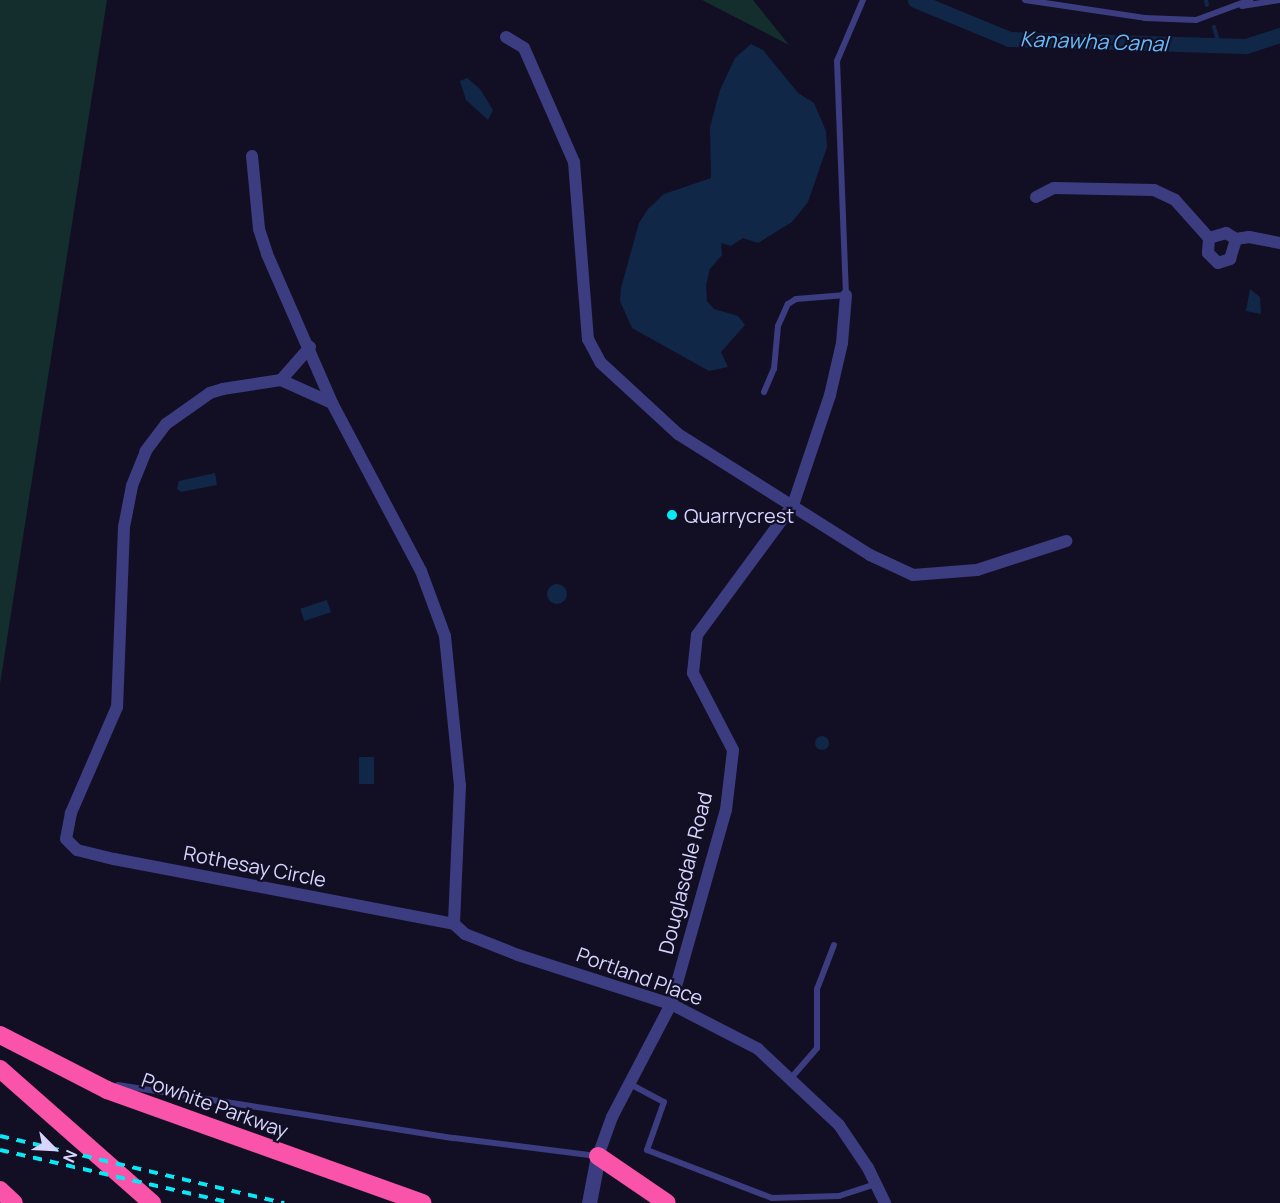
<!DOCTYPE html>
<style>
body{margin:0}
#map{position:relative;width:1280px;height:1203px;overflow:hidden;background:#120f24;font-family:Manrope,sans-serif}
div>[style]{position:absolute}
.green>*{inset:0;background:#132e2c}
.water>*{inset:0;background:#102748;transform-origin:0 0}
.round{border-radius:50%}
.stream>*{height:4px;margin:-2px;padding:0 2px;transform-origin:2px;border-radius:2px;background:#102748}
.canal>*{height:15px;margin:-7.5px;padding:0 7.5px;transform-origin:7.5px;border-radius:7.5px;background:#102748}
.service>*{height:6px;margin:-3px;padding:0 3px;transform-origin:3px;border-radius:3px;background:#3c3c81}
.minor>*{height:12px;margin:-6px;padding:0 6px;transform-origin:6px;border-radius:6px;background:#3c3c81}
.tertiary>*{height:15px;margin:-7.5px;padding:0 7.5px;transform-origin:7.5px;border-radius:7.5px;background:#3c3c81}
.motorway>*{height:18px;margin:-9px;padding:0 9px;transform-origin:9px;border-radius:9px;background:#f953aa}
.rail>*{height:4px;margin-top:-2px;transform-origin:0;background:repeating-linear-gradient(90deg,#08e8f5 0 9px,transparent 0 17px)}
.dots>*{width:16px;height:16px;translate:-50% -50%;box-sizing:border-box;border:3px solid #120f24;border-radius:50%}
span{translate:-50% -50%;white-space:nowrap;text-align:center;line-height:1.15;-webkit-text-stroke:4.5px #120f24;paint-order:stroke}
.poi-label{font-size:20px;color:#d7d4fe}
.left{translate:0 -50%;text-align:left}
.street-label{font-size:20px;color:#d7d4fe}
.water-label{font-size:21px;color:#66bcfa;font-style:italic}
.north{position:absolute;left:24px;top:1119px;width:60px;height:60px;-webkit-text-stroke:4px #120f24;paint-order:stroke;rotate:114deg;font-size:16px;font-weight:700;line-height:24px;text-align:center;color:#d7d4fe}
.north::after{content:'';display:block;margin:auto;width:21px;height:27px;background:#d7d4fe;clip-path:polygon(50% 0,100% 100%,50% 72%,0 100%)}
</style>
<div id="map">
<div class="green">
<div style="clip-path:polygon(0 0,107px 0,0 684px)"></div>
<div style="clip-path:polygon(702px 0,753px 0,789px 45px)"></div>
</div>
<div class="water">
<div style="clip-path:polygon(751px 44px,763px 50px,798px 93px,814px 103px,826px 131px,827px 147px,808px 202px,792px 222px,758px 243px,743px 238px,731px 246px,721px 243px,722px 255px,710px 269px,706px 285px,707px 301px,714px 309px,738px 316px,745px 325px,721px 352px,728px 367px,709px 371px,632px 328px,620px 301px,621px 288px,639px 223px,648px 209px,664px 194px,711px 178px,710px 127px,720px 90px,735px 58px)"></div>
<div style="clip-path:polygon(467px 78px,480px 89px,493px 110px,488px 120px,466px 100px,460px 81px)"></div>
<div style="clip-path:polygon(1250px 289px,1260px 297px,1261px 314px,1246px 311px)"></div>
<div style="clip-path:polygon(215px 473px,217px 485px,181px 492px,177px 489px,179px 481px)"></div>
<div class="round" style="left:547px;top:584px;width:20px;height:20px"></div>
<div style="left:327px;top:600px;width:13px;height:28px;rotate:72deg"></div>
<div class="round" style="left:815px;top:736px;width:14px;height:14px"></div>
<div style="left:359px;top:757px;width:15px;height:27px"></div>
</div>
<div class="stream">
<div style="left:1206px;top:0;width:5px;rotate:79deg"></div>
<div style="left:1214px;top:27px;width:19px;rotate:74deg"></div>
</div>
<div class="canal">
<div style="left:915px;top:0;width:102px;rotate:22.5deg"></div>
<div style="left:1009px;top:39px;width:237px;rotate:1.7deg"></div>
<div style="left:1246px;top:46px;width:36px;rotate:-18deg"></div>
</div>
<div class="service">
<div style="left:1025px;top:0;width:121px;rotate:8.5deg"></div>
<div style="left:1145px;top:18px;width:51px;rotate:2.2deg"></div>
<div style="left:1196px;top:20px;width:58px;rotate:-20.3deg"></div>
<div style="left:1242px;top:6px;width:38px;rotate:-9deg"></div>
<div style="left:764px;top:392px;width:25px;rotate:-67deg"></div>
<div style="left:774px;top:369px;width:43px;rotate:-84.7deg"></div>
<div style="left:778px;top:326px;width:24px;rotate:-66deg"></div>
<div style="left:788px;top:304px;width:9px;rotate:-32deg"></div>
<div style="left:796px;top:299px;width:50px;rotate:-4.6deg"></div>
<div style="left:846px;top:295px;width:234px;rotate:-92.2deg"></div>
<div style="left:837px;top:61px;width:66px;rotate:-66.9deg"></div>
<div style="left:792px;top:1077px;width:38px;rotate:-49deg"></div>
<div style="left:817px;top:1048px;width:59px;rotate:-90deg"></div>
<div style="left:817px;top:989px;width:47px;rotate:-68.9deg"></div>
<div style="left:630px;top:1084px;width:38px;rotate:28deg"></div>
<div style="left:664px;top:1102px;width:51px;rotate:109.5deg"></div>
<div style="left:647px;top:1150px;width:134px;rotate:21deg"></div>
<div style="left:772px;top:1198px;width:67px;rotate:-1.7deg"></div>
<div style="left:839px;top:1196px;width:39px;rotate:-18deg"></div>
<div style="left:118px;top:1085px;width:340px;rotate:9deg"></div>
<div style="left:454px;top:1138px;width:144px;rotate:7.2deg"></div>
</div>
<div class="minor">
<div style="left:506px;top:37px;width:21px;rotate:31deg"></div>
<div style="left:524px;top:48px;width:124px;rotate:66.3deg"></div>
<div style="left:574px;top:162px;width:178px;rotate:85.5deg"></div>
<div style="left:588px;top:339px;width:27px;rotate:62deg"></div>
<div style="left:601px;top:363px;width:105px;rotate:42.7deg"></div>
<div style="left:678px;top:434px;width:227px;rotate:32.2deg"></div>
<div style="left:870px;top:555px;width:47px;rotate:24.9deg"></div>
<div style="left:913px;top:575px;width:64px;rotate:-4.5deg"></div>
<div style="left:977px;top:570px;width:94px;rotate:-18deg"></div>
<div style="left:252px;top:156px;width:73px;rotate:84.5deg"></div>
<div style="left:259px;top:229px;width:26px;rotate:72deg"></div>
<div style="left:267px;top:254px;width:163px;rotate:66.4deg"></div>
<div style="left:332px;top:403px;width:190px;rotate:62.1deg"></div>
<div style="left:421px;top:571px;width:69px;rotate:69.7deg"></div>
<div style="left:445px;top:636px;width:150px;rotate:84.3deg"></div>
<div style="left:460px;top:785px;width:139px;rotate:92.5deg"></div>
<div style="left:1036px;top:197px;width:20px;rotate:-27deg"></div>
<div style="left:1054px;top:188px;width:100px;rotate:1.1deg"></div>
<div style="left:1154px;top:190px;width:23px;rotate:25deg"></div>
<div style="left:1175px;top:200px;width:51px;rotate:48.2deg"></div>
<div style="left:1209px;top:238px;width:15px;rotate:94deg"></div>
<div style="left:1208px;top:253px;width:14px;rotate:45deg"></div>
<div style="left:1218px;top:263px;width:13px;rotate:-18deg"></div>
<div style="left:1230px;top:259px;width:21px;rotate:-73deg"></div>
<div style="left:1209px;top:238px;width:18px;rotate:-16deg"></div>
<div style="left:1226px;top:233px;width:12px;rotate:31deg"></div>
<div style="left:1236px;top:239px;width:13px;rotate:-9deg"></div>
<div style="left:1249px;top:237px;width:32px;rotate:11deg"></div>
<div style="left:281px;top:380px;width:44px;rotate:-48.7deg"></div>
<div style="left:332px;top:403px;width:56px;rotate:-155.7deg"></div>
<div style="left:281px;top:380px;width:59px;rotate:171.2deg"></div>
<div style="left:223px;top:389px;width:14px;rotate:163deg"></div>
<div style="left:210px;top:393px;width:54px;rotate:144.8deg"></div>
<div style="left:166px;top:424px;width:34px;rotate:127deg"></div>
<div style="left:146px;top:451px;width:38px;rotate:112deg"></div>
<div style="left:132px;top:486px;width:42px;rotate:101deg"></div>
<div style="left:124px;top:527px;width:180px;rotate:92.2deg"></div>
<div style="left:117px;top:707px;width:116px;rotate:113.5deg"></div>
<div style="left:71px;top:813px;width:26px;rotate:101deg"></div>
<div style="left:66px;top:839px;width:16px;rotate:45deg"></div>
<div style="left:77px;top:850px;width:38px;rotate:14deg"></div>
<div style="left:114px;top:859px;width:346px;rotate:10.8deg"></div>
<div style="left:454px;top:924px;width:15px;rotate:42deg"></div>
<div style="left:465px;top:934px;width:57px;rotate:21.6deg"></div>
<div style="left:518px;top:955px;width:161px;rotate:17.8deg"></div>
<div style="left:671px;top:1004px;width:98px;rotate:27.3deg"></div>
<div style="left:758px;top:1049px;width:111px;rotate:43.2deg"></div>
<div style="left:839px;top:1125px;width:52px;rotate:56deg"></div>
<div style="left:868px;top:1168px;width:39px;rotate:64deg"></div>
<div style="left:598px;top:1156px;width:41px;rotate:-70.3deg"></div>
<div style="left:612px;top:1117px;width:127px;rotate:-62.4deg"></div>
<div style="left:671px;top:1004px;width:202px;rotate:-74.2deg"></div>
<div style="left:726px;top:810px;width:60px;rotate:-83.3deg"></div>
<div style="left:733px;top:750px;width:87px;rotate:-117.5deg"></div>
<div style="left:693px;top:673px;width:38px;rotate:-84deg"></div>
<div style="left:697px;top:635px;width:162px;rotate:-53.6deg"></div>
<div style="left:793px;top:505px;width:116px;rotate:-71.4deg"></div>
<div style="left:830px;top:395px;width:53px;rotate:-77deg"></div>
<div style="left:842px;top:343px;width:48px;rotate:-85.2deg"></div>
</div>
<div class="tertiary">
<div style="left:589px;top:1203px;width:48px;rotate:-79.2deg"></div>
</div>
<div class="motorway">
<div style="left:0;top:1035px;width:120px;rotate:27.2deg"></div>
<div style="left:107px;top:1090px;width:335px;rotate:19.7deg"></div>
<div style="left:0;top:1069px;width:203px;rotate:41.4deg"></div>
<div style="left:598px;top:1156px;width:83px;rotate:34.3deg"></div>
<div style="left:0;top:1190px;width:19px;rotate:43deg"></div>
</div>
<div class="rail">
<div style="left:0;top:1136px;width:292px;rotate:13.3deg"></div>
<div style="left:0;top:1150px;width:237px;rotate:12.9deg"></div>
</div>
<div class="dots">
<div style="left:672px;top:515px;background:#08e8f5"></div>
</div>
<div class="poi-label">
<span class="left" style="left:684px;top:515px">Quarrycrest</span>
</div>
<div class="street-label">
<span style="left:255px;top:866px;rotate:11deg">Rothesay Circle</span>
<span style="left:685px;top:873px;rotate:-76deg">Douglasdale Road</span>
<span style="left:640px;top:976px;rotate:20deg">Portland Place</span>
<span style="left:215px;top:1105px;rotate:20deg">Powhite Parkway</span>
</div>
<div class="water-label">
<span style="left:1094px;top:41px;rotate:2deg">Kanawha Canal</span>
</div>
<div class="north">N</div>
</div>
